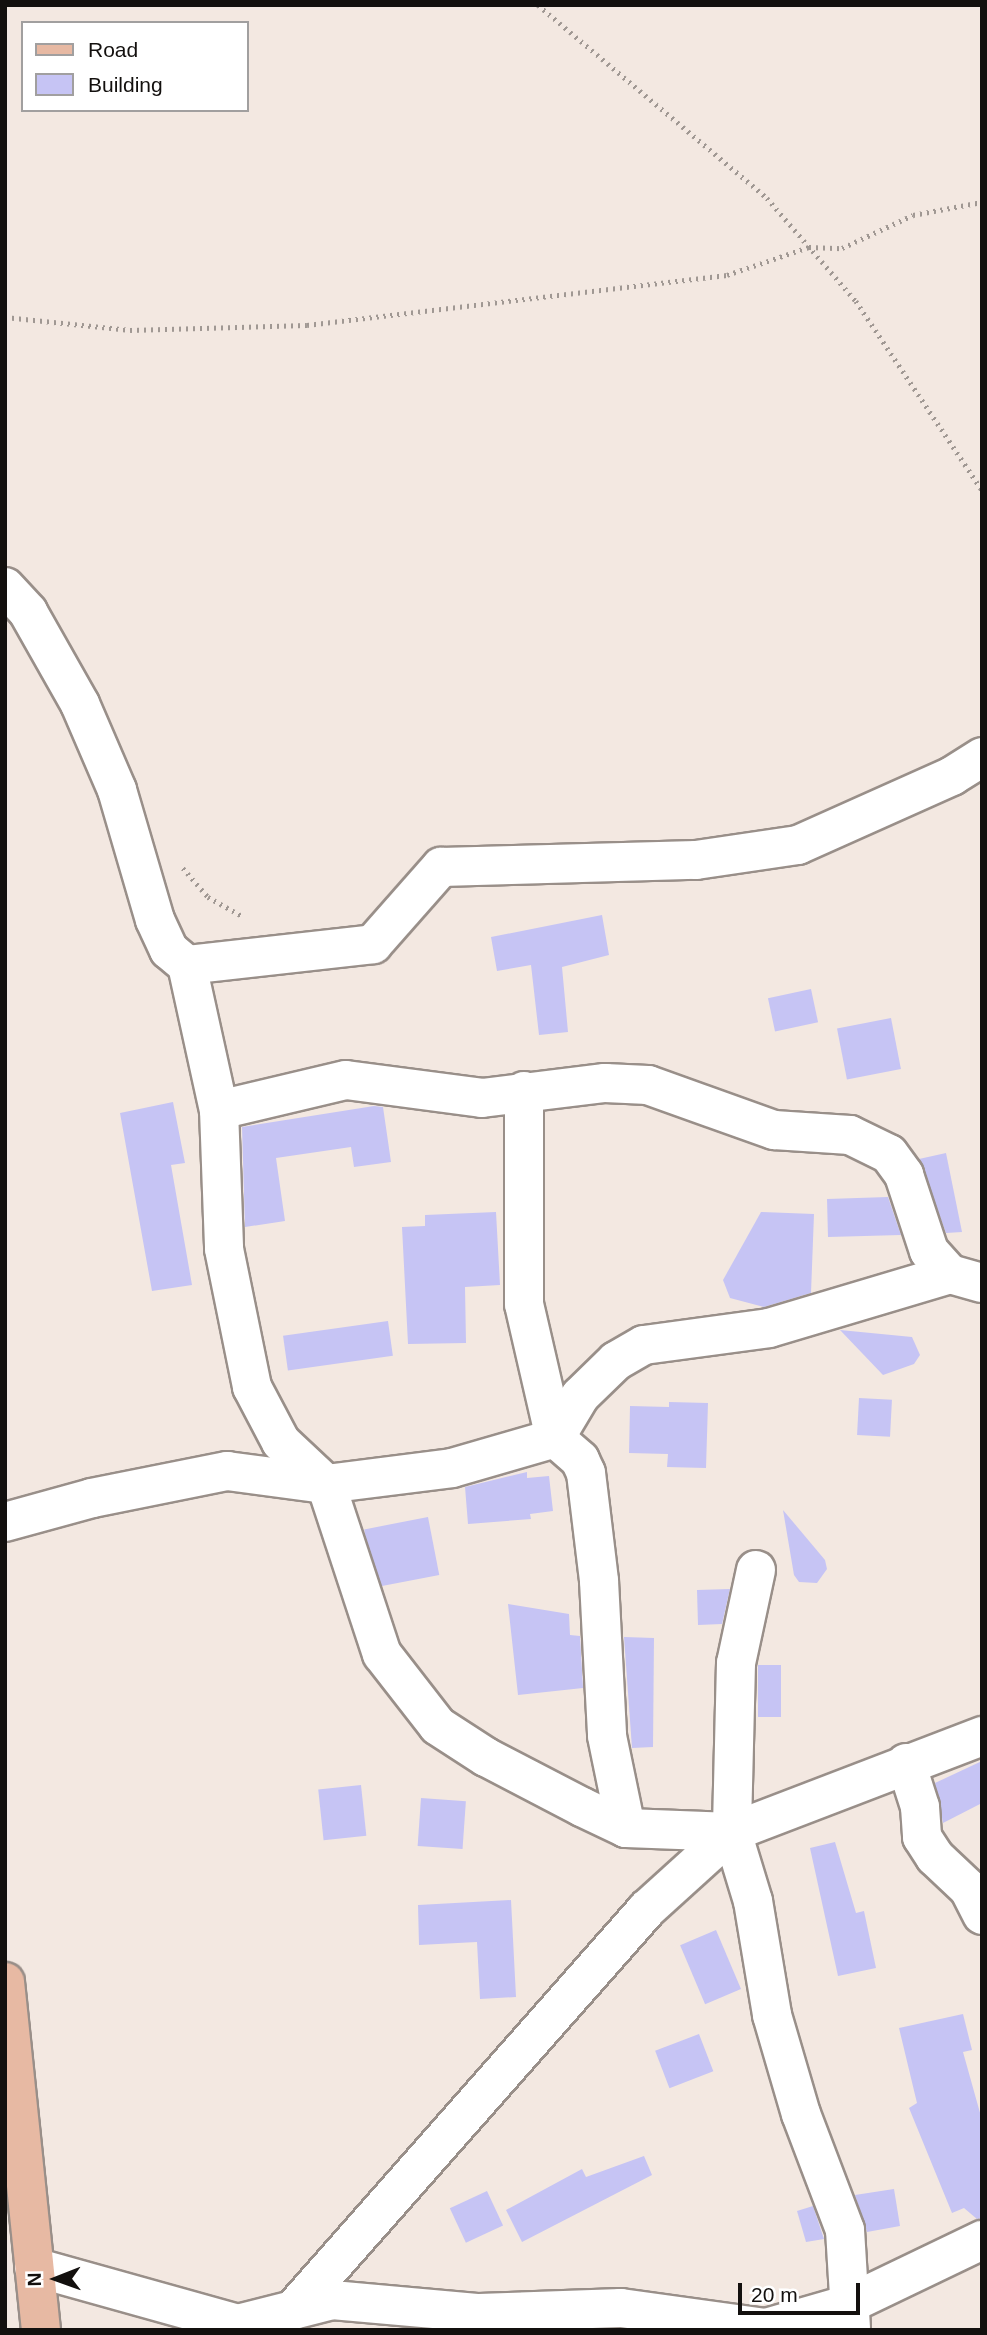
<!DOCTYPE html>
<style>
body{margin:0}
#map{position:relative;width:987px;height:2335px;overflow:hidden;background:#f3e8e1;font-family:Arial,sans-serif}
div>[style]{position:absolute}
.building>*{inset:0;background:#c6c4f4;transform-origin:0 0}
.path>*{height:4.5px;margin-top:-2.25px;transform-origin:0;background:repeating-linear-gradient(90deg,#a09893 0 2px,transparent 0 7px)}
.roads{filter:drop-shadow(2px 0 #998f89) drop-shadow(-2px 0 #998f89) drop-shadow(0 2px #998f89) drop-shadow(0 -2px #998f89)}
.minor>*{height:38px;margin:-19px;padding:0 19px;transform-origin:19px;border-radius:19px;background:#fff}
.major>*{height:38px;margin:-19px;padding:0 19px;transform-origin:19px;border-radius:19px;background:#e7b9a3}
span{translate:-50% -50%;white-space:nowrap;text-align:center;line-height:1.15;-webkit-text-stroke:5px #fff;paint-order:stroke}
.frame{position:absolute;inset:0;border:7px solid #13100e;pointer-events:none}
.legend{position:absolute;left:21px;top:21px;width:228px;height:91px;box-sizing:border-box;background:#fff;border:2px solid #a19f9f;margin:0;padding:9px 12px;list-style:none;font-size:21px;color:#13100e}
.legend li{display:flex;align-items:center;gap:14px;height:35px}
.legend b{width:35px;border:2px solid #a19f9f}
.north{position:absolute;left:21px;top:2244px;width:70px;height:70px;-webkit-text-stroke:5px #fff;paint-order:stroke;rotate:269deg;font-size:19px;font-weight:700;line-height:28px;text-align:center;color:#13100e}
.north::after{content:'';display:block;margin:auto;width:24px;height:32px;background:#13100e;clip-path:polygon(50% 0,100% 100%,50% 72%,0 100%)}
.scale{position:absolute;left:738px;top:2283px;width:122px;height:32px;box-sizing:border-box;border:4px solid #13100e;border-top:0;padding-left:9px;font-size:21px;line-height:24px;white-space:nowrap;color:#13100e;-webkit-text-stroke:5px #fff;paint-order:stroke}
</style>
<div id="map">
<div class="building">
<div style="clip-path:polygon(602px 915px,609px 955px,562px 967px,568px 1032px,539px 1035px,531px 965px,497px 971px,491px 937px)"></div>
<div style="left:811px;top:989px;width:34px;height:44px;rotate:78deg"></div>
<div style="left:891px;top:1018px;width:52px;height:55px;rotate:79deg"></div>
<div style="clip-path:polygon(173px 1102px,185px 1163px,171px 1165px,192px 1285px,152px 1291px,120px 1113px)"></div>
<div style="clip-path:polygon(374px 1106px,383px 1107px,391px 1162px,354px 1167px,351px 1147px,276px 1158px,285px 1221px,245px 1227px,242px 1127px)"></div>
<div style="clip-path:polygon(946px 1153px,962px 1232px,946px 1233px,919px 1159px)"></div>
<div style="clip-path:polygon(888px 1197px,901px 1235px,828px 1237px,827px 1199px)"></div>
<div style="clip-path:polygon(496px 1212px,500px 1285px,465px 1287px,466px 1343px,408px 1344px,402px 1227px,425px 1226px,425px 1215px)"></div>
<div style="clip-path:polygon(761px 1212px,814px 1214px,811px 1293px,764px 1307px,730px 1298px,723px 1280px)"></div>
<div style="left:388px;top:1321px;width:35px;height:106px;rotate:82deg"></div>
<div style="clip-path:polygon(840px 1330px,912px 1337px,920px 1355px,914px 1364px,883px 1375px)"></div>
<div style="left:859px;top:1398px;width:33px;height:37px;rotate:3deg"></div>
<div style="clip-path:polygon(669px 1402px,708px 1403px,706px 1468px,667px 1467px,668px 1454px,629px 1453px,630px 1406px,669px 1407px)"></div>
<div style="clip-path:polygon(527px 1472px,527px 1478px,549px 1476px,553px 1511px,530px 1514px,531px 1519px,468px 1524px,465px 1487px)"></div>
<div style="clip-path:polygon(783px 1510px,825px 1560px,827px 1569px,817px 1583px,799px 1582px,794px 1575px)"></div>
<div style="left:428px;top:1517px;width:59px;height:65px;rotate:79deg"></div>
<div style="clip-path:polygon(730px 1589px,722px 1624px,698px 1625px,697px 1590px)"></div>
<div style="clip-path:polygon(508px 1604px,569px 1614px,570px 1635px,580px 1636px,583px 1688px,518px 1695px)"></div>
<div style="clip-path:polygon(624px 1637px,654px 1638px,653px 1747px,632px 1748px)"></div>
<div style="left:758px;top:1665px;width:23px;height:52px"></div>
<div style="clip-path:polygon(982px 1761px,982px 1803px,943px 1823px,935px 1783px)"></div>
<div style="left:361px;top:1785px;width:51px;height:43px;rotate:84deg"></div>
<div style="left:421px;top:1798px;width:45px;height:48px;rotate:4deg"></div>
<div style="clip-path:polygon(835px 1842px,856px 1913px,864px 1911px,876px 1968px,838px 1976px,810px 1848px)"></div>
<div style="clip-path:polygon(511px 1900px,516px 1997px,480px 1999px,477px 1942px,419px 1945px,418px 1905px)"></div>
<div style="left:716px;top:1930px;width:64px;height:39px;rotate:67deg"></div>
<div style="clip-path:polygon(963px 2014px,972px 2050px,963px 2052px,982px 2120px,982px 2218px,977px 2219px,964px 2208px,952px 2213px,909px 2108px,917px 2103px,899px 2028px)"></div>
<div style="left:699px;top:2034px;width:40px;height:47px;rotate:69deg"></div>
<div style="clip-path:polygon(644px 2156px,652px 2175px,522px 2242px,506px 2210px,582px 2169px,586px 2177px)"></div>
<div style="clip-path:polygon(894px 2189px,900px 2226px,867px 2232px,855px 2195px)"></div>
<div style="left:487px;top:2191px;width:38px;height:41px;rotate:65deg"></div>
<div style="clip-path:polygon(813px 2206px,824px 2239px,806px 2242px,797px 2211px)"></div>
</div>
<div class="path">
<div style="left:538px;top:5px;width:299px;rotate:40.1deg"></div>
<div style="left:767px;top:198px;width:136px;rotate:49.2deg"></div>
<div style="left:856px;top:301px;width:227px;rotate:56.3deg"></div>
<div style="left:5px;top:317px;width:126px;rotate:5.9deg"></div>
<div style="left:130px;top:330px;width:177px;rotate:-1.6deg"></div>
<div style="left:307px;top:325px;width:423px;rotate:-6.8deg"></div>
<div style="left:727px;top:275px;width:87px;rotate:-18.9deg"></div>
<div style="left:809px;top:247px;width:33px;rotate:2deg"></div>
<div style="left:842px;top:248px;width:78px;rotate:-24.9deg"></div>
<div style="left:913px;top:215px;width:70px;rotate:-10.7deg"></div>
<div style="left:183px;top:868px;width:38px;rotate:49deg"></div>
<div style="left:208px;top:897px;width:41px;rotate:29.1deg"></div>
</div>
<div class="roads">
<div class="minor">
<div style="left:5px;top:587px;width:34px;rotate:47deg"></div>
<div style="left:28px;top:612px;width:106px;rotate:60.5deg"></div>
<div style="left:80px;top:704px;width:94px;rotate:66.7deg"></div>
<div style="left:117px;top:790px;width:135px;rotate:73.7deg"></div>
<div style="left:155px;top:920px;width:33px;rotate:65deg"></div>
<div style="left:169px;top:950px;width:23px;rotate:40deg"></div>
<div style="left:187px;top:965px;width:148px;rotate:77.6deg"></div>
<div style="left:219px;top:1110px;width:139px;rotate:87.9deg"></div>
<div style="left:224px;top:1249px;width:141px;rotate:78.5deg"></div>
<div style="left:252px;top:1387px;width:62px;rotate:62.2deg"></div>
<div style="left:281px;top:1442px;width:62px;rotate:43deg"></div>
<div style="left:326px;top:1484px;width:179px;rotate:71.8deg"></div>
<div style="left:382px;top:1654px;width:91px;rotate:52.1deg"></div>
<div style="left:438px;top:1726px;width:57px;rotate:32.9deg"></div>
<div style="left:486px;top:1757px;width:108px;rotate:27.5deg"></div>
<div style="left:582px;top:1807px;width:49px;rotate:25.5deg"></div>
<div style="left:626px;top:1828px;width:106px;rotate:2.2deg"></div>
<div style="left:187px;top:965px;width:187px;rotate:-6.4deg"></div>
<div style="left:373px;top:944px;width:103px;rotate:-48.6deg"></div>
<div style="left:441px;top:867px;width:255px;rotate:-1.6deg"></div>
<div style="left:696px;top:860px;width:103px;rotate:-8.4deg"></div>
<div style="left:798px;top:845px;width:169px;rotate:-24.1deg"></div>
<div style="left:952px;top:776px;width:36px;rotate:-32deg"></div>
<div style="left:524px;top:1091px;width:213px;rotate:90deg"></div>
<div style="left:524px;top:1304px;width:138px;rotate:77deg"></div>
<div style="left:555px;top:1438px;width:33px;rotate:41deg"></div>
<div style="left:580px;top:1460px;width:14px;rotate:65deg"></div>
<div style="left:586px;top:1473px;width:109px;rotate:83.1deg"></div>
<div style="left:599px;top:1581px;width:155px;rotate:87deg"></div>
<div style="left:607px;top:1736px;width:94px;rotate:78.3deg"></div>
<div style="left:219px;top:1110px;width:130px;rotate:-13.3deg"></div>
<div style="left:346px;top:1080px;width:137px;rotate:7.5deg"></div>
<div style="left:482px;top:1098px;width:124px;rotate:-7deg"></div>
<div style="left:605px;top:1083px;width:43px;rotate:2.7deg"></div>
<div style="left:648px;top:1085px;width:134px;rotate:19.7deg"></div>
<div style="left:774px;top:1130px;width:76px;rotate:3.8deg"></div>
<div style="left:850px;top:1135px;width:43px;rotate:26deg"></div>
<div style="left:889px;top:1154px;width:26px;rotate:54deg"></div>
<div style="left:904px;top:1175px;width:80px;rotate:71.8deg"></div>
<div style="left:929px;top:1251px;width:31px;rotate:48deg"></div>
<div style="left:5px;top:1522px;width:90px;rotate:-15.4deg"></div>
<div style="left:92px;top:1498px;width:138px;rotate:-11.3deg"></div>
<div style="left:227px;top:1471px;width:100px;rotate:7.5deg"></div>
<div style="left:326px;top:1484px;width:127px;rotate:-7.2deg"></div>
<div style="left:452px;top:1468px;width:107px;rotate:-16.2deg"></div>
<div style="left:555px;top:1438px;width:49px;rotate:-59.2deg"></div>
<div style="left:580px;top:1396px;width:50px;rotate:-44.2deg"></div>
<div style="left:616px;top:1361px;width:32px;rotate:-30deg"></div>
<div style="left:644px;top:1345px;width:126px;rotate:-7.7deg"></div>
<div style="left:769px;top:1328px;width:189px;rotate:-16.6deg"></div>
<div style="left:950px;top:1274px;width:33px;rotate:16deg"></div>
<div style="left:756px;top:1570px;width:95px;rotate:102.1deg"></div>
<div style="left:736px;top:1663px;width:169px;rotate:91.4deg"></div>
<div style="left:732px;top:1832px;width:72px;rotate:73.1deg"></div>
<div style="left:753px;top:1901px;width:116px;rotate:80.5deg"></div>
<div style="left:772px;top:2015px;width:103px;rotate:73.7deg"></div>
<div style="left:801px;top:2114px;width:124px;rotate:69.2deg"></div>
<div style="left:845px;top:2230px;width:98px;rotate:86.5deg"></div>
<div style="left:906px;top:1763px;width:46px;rotate:72.3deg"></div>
<div style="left:920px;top:1807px;width:30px;rotate:86deg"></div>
<div style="left:922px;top:1837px;width:24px;rotate:57deg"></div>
<div style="left:935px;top:1857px;width:47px;rotate:43.3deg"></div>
<div style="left:969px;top:1889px;width:29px;rotate:63deg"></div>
<div style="left:34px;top:2267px;width:212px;rotate:15.6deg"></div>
<div style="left:238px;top:2324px;width:97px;rotate:-14.3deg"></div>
<div style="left:332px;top:2300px;width:148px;rotate:5.1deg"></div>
<div style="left:479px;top:2313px;width:142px;rotate:-2deg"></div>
<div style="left:621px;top:2308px;width:146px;rotate:7.9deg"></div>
<div style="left:766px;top:2328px;width:86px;rotate:-16.1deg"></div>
<div style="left:849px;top:2304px;width:148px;rotate:-25.7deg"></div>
<div style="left:293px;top:2310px;width:535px;rotate:-48.56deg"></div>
<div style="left:647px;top:1909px;width:115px;rotate:-42.2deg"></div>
<div style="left:732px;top:1832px;width:268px;rotate:-21deg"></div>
</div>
<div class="major">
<div style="left:5px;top:1982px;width:350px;rotate:84.1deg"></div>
</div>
</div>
<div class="frame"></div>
<ul class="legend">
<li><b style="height:9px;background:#e7b9a3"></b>Road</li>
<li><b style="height:19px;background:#c6c4f4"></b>Building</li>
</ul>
<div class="north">N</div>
<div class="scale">20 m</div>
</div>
